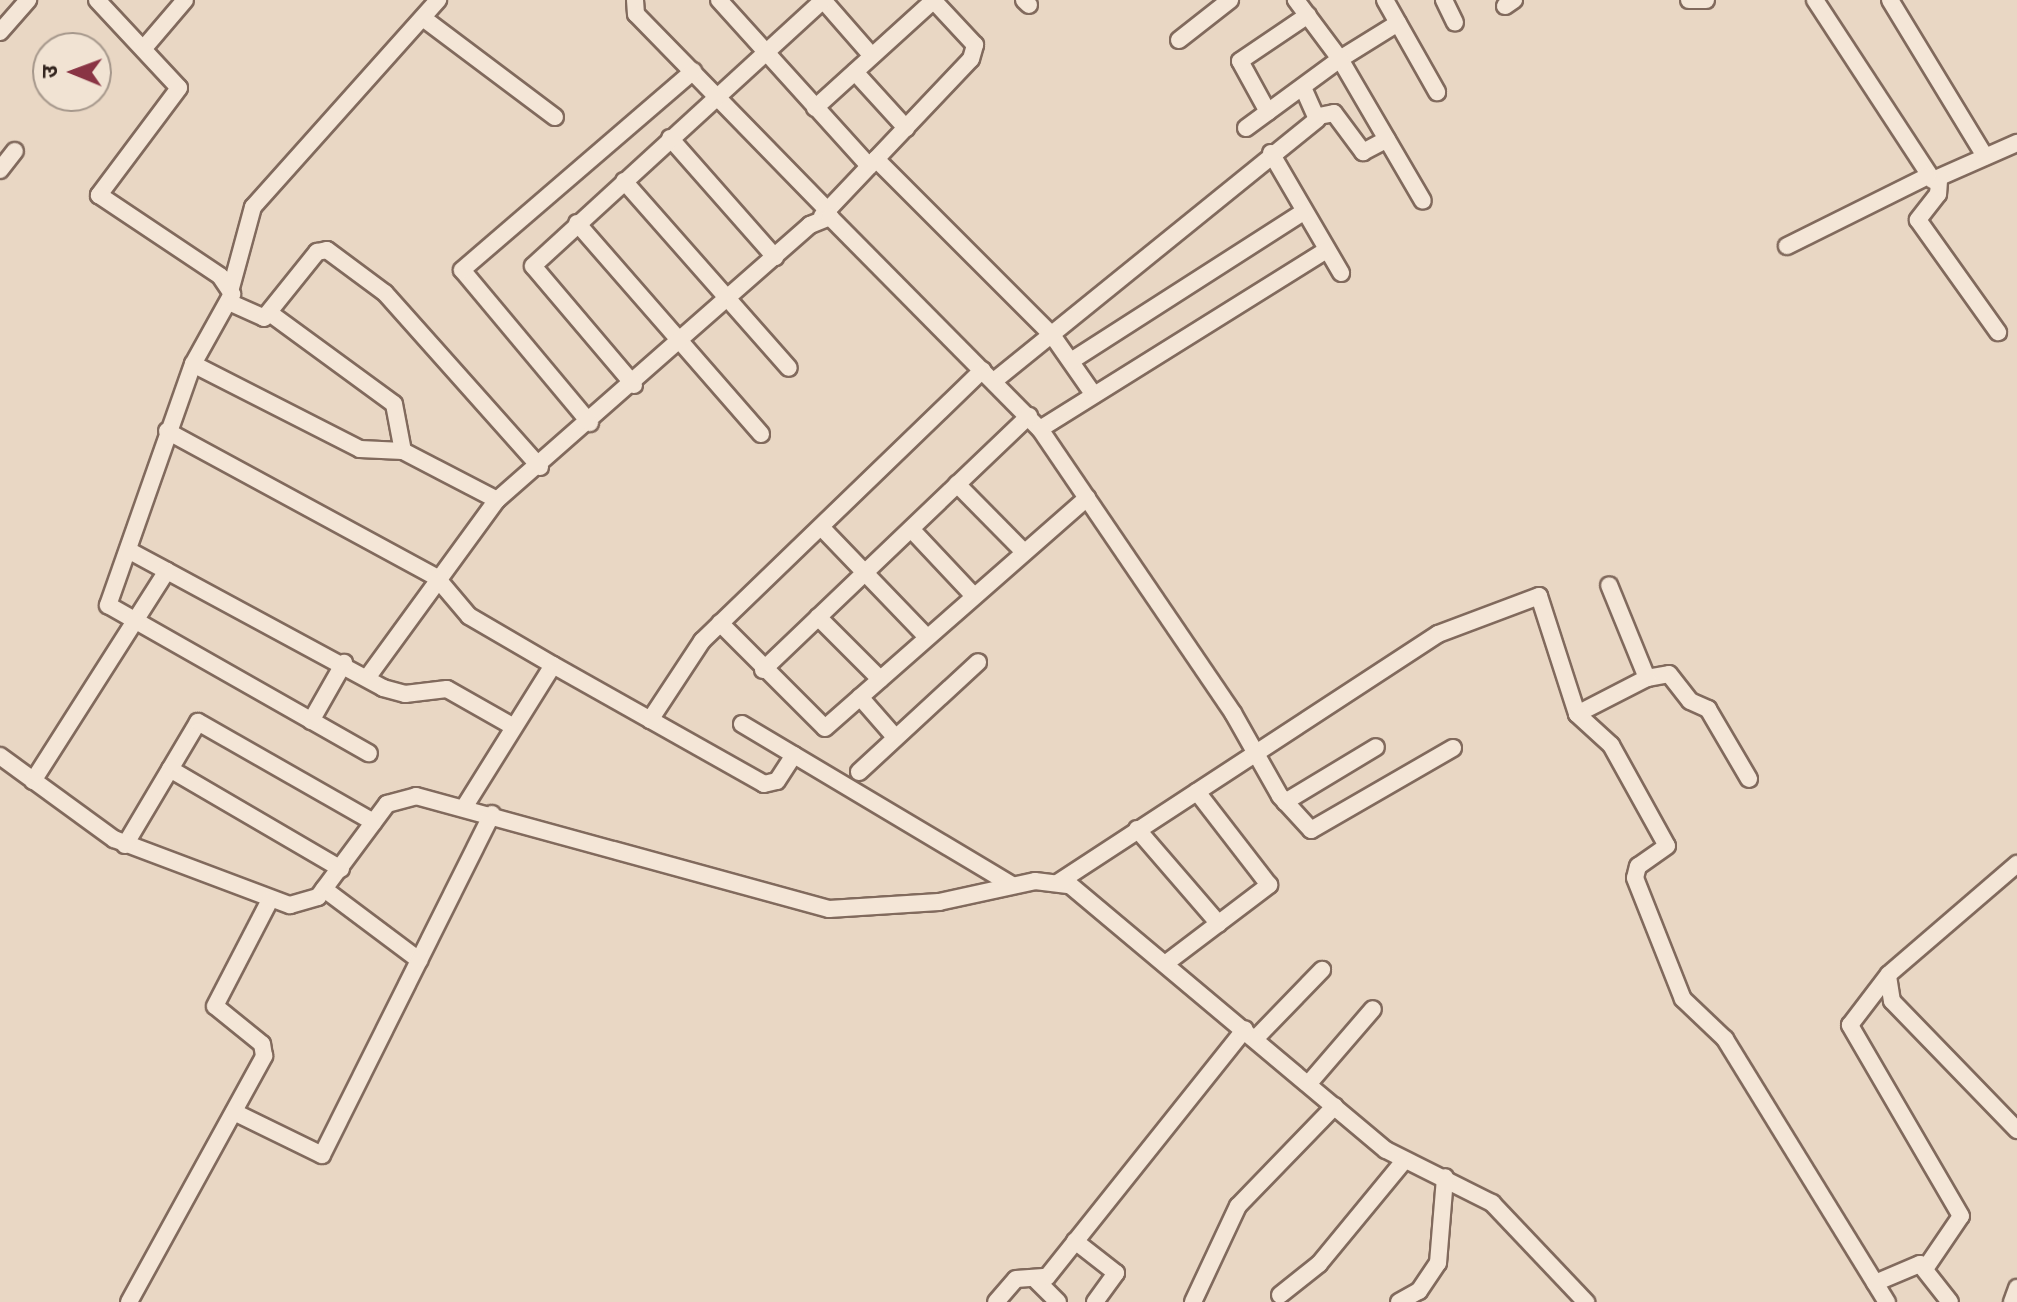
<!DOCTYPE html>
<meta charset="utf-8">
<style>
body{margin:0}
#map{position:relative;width:2017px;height:1302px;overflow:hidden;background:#e9d7c4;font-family:"Times New Roman","Noto Sans Devanagari",serif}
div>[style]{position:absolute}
.roads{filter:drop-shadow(2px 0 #816a5d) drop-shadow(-2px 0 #816a5d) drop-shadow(0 2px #816a5d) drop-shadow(0 -2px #816a5d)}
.minor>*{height:16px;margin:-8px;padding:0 8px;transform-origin:8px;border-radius:8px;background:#f4e6d7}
span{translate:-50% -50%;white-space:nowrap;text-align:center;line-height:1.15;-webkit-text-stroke:8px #f1e3d3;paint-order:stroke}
.north{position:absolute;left:32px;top:32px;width:80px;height:80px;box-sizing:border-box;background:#f1e3d3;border:2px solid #a5978b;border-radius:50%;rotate:271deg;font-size:22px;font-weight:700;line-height:32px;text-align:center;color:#33251f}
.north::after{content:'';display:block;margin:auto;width:28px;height:36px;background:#893444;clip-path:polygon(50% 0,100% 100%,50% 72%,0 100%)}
</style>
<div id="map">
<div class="roads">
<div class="minor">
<div style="left:97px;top:0;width:120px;rotate:47deg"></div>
<div style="left:179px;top:88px;width:134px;rotate:126.8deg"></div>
<div style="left:99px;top:195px;width:146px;rotate:33.8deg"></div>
<div style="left:220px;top:276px;width:22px;rotate:56deg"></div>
<div style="left:232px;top:294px;width:80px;rotate:119.1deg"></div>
<div style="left:193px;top:364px;width:256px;rotate:109.4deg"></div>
<div style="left:108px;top:605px;width:300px;rotate:29.6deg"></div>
<div style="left:635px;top:0;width:14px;rotate:86deg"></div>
<div style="left:636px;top:14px;width:274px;rotate:45.7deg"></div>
<div style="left:719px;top:0;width:224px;rotate:47.9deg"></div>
<div style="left:823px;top:0;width:74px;rotate:48.8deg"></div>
<div style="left:1024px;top:0;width:7px;rotate:45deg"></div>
<div style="left:1385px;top:0;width:106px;rotate:60.5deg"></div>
<div style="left:1444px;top:0;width:25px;rotate:64deg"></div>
<div style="left:1689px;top:0;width:17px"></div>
<div style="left:1815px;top:0;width:215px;rotate:56.8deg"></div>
<div style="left:1933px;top:180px;width:92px;rotate:-23.8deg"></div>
<div style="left:1890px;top:0;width:183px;rotate:58.7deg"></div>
<div style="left:1505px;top:6px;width:11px;rotate:-34deg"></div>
<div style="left:423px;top:18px;width:165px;rotate:36.9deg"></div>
<div style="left:1398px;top:23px;width:68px;rotate:148.2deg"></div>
<div style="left:1340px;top:59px;width:164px;rotate:59.7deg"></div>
<div style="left:0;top:32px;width:43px;rotate:-48.8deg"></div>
<div style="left:1179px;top:40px;width:65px;rotate:-38.1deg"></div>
<div style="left:144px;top:48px;width:63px;rotate:-49.5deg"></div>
<div style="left:855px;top:72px;width:76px;rotate:47.7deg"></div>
<div style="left:815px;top:108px;width:159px;rotate:-42.2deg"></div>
<div style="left:1268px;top:112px;width:58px;rotate:-118.8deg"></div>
<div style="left:1240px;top:61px;width:82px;rotate:-34.1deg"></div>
<div style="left:1319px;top:116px;width:15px;rotate:-11deg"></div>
<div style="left:1334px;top:113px;width:49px;rotate:53.4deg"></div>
<div style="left:1363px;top:152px;width:27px;rotate:-28deg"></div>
<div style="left:1246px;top:128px;width:117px;rotate:-36.3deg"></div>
<div style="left:1340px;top:59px;width:74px;rotate:-126.7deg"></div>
<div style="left:670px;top:138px;width:159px;rotate:48.6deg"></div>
<div style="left:1271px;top:153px;width:139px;rotate:59.7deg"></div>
<div style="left:876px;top:159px;width:249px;rotate:45deg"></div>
<div style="left:1052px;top:335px;width:73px;rotate:55deg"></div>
<div style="left:0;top:170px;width:24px;rotate:-52deg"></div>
<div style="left:624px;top:181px;width:249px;rotate:48.6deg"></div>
<div style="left:1939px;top:181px;width:13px;rotate:94deg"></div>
<div style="left:1938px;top:194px;width:33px;rotate:128deg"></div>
<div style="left:1918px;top:220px;width:138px;rotate:54.5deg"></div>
<div style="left:822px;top:216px;width:216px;rotate:-46.5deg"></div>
<div style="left:971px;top:59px;width:15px;rotate:-74deg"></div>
<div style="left:975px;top:45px;width:62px;rotate:-133deg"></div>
<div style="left:577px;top:223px;width:280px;rotate:48.9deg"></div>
<div style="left:1787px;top:246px;width:157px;rotate:-26.4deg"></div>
<div style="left:231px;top:288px;width:84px;rotate:-74.8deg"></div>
<div style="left:253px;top:207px;width:278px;rotate:-48.2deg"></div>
<div style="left:231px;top:303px;width:36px;rotate:24deg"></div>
<div style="left:264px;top:318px;width:85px;rotate:-51.2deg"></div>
<div style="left:317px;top:252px;width:10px;rotate:-11deg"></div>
<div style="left:327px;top:250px;width:72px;rotate:36.6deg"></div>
<div style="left:385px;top:293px;width:233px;rotate:48.3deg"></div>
<div style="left:271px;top:314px;width:152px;rotate:36.2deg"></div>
<div style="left:394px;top:404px;width:48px;rotate:79.2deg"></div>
<div style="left:1071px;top:361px;width:276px;rotate:-32.7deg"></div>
<div style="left:193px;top:364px;width:187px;rotate:27deg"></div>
<div style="left:360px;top:449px;width:43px;rotate:2.7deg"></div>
<div style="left:403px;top:451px;width:106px;rotate:27.5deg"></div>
<div style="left:497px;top:500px;width:417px;rotate:-41.3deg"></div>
<div style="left:810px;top:225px;width:22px;rotate:-22deg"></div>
<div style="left:830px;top:217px;width:298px;rotate:45.3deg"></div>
<div style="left:1040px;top:429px;width:343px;rotate:55.8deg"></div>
<div style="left:1233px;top:713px;width:95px;rotate:60.5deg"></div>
<div style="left:1280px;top:796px;width:46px;rotate:47.6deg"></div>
<div style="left:1311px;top:830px;width:164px;rotate:-30deg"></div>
<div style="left:994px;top:381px;width:416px;rotate:-39deg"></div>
<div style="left:1317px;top:119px;width:34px;rotate:-114deg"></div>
<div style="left:634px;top:385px;width:156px;rotate:-130.3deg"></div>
<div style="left:533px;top:266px;width:394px;rotate:-42.5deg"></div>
<div style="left:590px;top:423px;width:199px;rotate:-129.9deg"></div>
<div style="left:462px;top:270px;width:305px;rotate:-40.7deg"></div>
<div style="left:1040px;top:429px;width:336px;rotate:-32deg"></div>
<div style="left:167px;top:431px;width:306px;rotate:28.5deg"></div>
<div style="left:436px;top:577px;width:51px;rotate:49.8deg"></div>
<div style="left:469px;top:616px;width:97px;rotate:30.3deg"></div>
<div style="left:957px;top:484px;width:95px;rotate:45.4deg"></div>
<div style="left:821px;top:527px;width:153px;rotate:46.1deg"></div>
<div style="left:911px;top:529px;width:91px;rotate:46.8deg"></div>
<div style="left:128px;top:550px;width:44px;rotate:28.3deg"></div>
<div style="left:818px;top:617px;width:88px;rotate:45deg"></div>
<div style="left:720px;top:623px;width:148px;rotate:45deg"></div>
<div style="left:825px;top:728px;width:349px;rotate:-41.3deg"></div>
<div style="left:763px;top:670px;width:368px;rotate:-43.7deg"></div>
<div style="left:367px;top:678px;width:220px;rotate:-53.9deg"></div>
<div style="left:1647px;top:678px;width:22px;rotate:-10deg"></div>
<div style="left:1669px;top:674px;width:34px;rotate:52deg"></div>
<div style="left:1690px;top:701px;width:20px;rotate:24deg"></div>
<div style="left:1708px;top:709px;width:81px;rotate:59.6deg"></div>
<div style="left:860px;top:697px;width:53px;rotate:48.8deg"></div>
<div style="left:1577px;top:714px;width:79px;rotate:-27.2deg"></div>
<div style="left:1647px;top:678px;width:100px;rotate:-112.2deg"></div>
<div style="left:650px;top:720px;width:95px;rotate:-56.6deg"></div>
<div style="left:702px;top:641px;width:390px;rotate:-44deg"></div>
<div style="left:311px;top:721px;width:67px;rotate:-60.4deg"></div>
<div style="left:742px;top:724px;width:314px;rotate:30.8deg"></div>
<div style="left:0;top:756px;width:141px;rotate:36.1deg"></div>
<div style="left:114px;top:839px;width:188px;rotate:20.6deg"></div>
<div style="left:290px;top:905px;width:29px;rotate:-16deg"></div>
<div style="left:318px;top:897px;width:116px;rotate:-53.4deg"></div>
<div style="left:387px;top:804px;width:30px;rotate:-15deg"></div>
<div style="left:416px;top:796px;width:428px;rotate:15.3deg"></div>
<div style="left:829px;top:909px;width:110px;rotate:-3.6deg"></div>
<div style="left:939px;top:902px;width:98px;rotate:-12.3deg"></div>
<div style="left:1035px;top:881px;width:35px;rotate:7deg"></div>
<div style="left:1070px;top:885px;width:412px;rotate:40deg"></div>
<div style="left:1386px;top:1150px;width:119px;rotate:26.6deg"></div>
<div style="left:1492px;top:1203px;width:137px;rotate:46.5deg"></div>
<div style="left:170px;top:769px;width:198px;rotate:30.3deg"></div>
<div style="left:859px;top:772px;width:162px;rotate:-42.7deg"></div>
<div style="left:33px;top:781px;width:249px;rotate:-57.5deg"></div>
<div style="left:167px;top:571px;width:246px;rotate:28.4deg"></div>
<div style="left:383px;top:688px;width:23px;rotate:15deg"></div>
<div style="left:405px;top:694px;width:42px;rotate:-6.8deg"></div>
<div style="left:447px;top:689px;width:75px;rotate:29.6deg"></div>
<div style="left:1285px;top:802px;width:106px;rotate:-31.1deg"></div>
<div style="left:465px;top:806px;width:166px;rotate:-58deg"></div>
<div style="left:553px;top:665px;width:242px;rotate:29.4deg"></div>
<div style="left:764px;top:784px;width:13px;rotate:-13deg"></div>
<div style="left:777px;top:781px;width:31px;rotate:-57deg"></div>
<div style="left:1137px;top:829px;width:125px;rotate:49.2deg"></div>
<div style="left:125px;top:845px;width:143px;rotate:-59.3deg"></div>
<div style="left:198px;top:722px;width:202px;rotate:29.7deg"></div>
<div style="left:1059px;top:882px;width:453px;rotate:-33.2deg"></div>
<div style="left:1438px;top:634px;width:108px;rotate:-20.6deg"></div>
<div style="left:1539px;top:596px;width:124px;rotate:72.1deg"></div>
<div style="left:1577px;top:714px;width:46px;rotate:42.4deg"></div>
<div style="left:1611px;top:745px;width:115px;rotate:61deg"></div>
<div style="left:1667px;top:846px;width:35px;rotate:145deg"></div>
<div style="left:1638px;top:866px;width:12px;rotate:104deg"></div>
<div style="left:1635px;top:878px;width:130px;rotate:68.4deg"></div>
<div style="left:1683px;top:999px;width:58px;rotate:43.6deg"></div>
<div style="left:1725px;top:1039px;width:309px;rotate:58.4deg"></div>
<div style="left:324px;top:889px;width:119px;rotate:36.8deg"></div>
<div style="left:1165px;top:964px;width:131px;rotate:-37.2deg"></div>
<div style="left:1269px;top:885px;width:118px;rotate:-127.7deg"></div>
<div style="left:1888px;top:976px;width:25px;rotate:81deg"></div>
<div style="left:1892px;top:1001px;width:180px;rotate:45.9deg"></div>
<div style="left:1256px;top:1038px;width:95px;rotate:-45.9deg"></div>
<div style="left:1310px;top:1082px;width:96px;rotate:-49.2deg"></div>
<div style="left:234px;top:1112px;width:98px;rotate:26deg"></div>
<div style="left:322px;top:1155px;width:381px;rotate:-63.5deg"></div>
<div style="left:1075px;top:1241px;width:52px;rotate:38deg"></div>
<div style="left:1116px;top:1273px;width:36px;rotate:126deg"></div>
<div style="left:1927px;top:1266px;width:60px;rotate:-55.8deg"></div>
<div style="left:1961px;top:1216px;width:221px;rotate:-120.2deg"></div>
<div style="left:1850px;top:1025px;width:64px;rotate:-52.6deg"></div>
<div style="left:1889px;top:974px;width:169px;rotate:-40.7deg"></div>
<div style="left:1036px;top:1280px;width:31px;rotate:45deg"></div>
<div style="left:1875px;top:1283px;width:49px;rotate:-22.9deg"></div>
<div style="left:1920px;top:1264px;width:48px;rotate:51.7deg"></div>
<div style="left:1280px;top:1295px;width:50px;rotate:-38.5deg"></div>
<div style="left:1319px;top:1264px;width:134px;rotate:-50.5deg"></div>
<div style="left:129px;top:1302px;width:281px;rotate:-61.2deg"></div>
<div style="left:264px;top:1056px;width:12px;rotate:-99deg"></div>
<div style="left:262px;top:1044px;width:60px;rotate:-141deg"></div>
<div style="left:215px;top:1006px;width:119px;rotate:-62.6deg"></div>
<div style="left:996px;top:1302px;width:30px;rotate:-49deg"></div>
<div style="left:1016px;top:1279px;width:31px;rotate:-4deg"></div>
<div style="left:1047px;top:1277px;width:317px;rotate:-51.4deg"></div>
<div style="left:1193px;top:1302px;width:106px;rotate:-64.9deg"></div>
<div style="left:1238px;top:1206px;width:139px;rotate:-45.9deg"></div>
<div style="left:1399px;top:1302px;width:23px;rotate:-29deg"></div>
<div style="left:1419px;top:1291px;width:34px;rotate:-56deg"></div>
<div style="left:1438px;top:1263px;width:86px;rotate:-85.3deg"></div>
<div style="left:2012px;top:1302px;width:15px;rotate:-70deg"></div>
</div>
</div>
<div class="north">उ</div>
</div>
